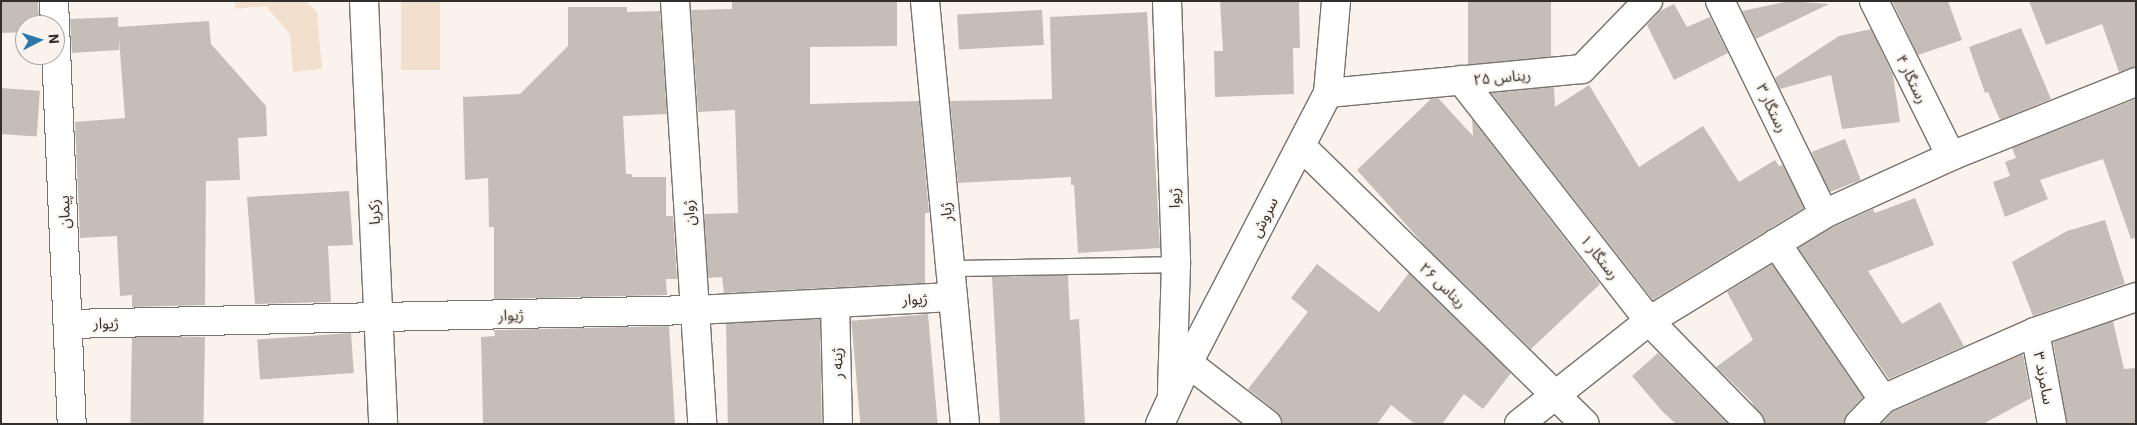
<!DOCTYPE html>
<meta charset="utf-8">
<style>
body{margin:0}
#map{position:relative;width:2137px;height:425px;overflow:hidden;background:#faf3ed;font-family:"IBM Plex Sans","Noto Sans Arabic",sans-serif}
div>[style]{position:absolute}
.green>*{inset:0;background:#f3dfcd;transform-origin:0 0}
.building>*{inset:0;background:#c5beb8;transform-origin:0 0}
.roads{filter:drop-shadow(1px 0 #78716c) drop-shadow(-1px 0 #78716c) drop-shadow(0 1px #78716c) drop-shadow(0 -1px #78716c)}
.service>*{height:15px;margin:-7.5px;padding:0 7.5px;transform-origin:7.5px;border-radius:7.5px;background:#fff}
.minor>*{height:28px;margin:-14px;padding:0 14px;transform-origin:14px;border-radius:14px;background:#fff}
.tertiary>*{height:28px;margin:-14px;padding:0 14px;transform-origin:14px;border-radius:14px;background:#fff}
span{translate:-50% -50%;white-space:nowrap;text-align:center;line-height:1.15;-webkit-text-stroke:4px #faf3ed;paint-order:stroke}
.street-label{font-size:15px;color:#322f2d}
.frame{position:absolute;inset:0;border:2px solid #322f2d;pointer-events:none}
.north{position:absolute;left:15px;top:15px;width:50px;height:50px;box-sizing:border-box;background:#faf3ed;border:1px solid #aaa5a0;border-radius:50%;rotate:85deg;font-size:14px;font-weight:700;line-height:20px;text-align:center;color:#322f2d}
.north::after{content:'';display:block;margin:auto;width:18px;height:22px;background:#2c77aa;clip-path:polygon(50% 0,100% 100%,50% 72%,0 100%)}
</style>
<div id="map">
<div class="green">
<div style="clip-path:polygon(235px 1px,306px 1px,317px 12px,322px 69px,293px 72px,290px 34px,266px 6px,236px 9px)"></div>
<div style="left:401px;top:1px;width:39px;height:69px"></div>
</div>
<div class="building">
<div style="clip-path:polygon(1px 1px,38px 1px,39px 25px,25px 25px,25px 32px,1px 33px)"></div>
<div style="clip-path:polygon(732px 1px,897px 1px,897px 46px,810px 47px,810px 104px,919px 101px,929px 213px,925px 213px,925px 283px,724px 293px,722px 277px,708px 278px,704px 214px,738px 213px,735px 110px,698px 112px,691px 10px,732px 9px)"></div>
<div style="clip-path:polygon(1220px 1px,1299px 1px,1300px 48px,1293px 48px,1294px 94px,1215px 97px,1214px 51px,1223px 51px)"></div>
<div style="left:1468px;top:1px;width:83px;height:63px"></div>
<div style="clip-path:polygon(1790px 1px,1829px 4px,1756px 39px,1742px 11px)"></div>
<div style="clip-path:polygon(1892px 1px,1948px 1px,1962px 40px,1918px 55px)"></div>
<div style="clip-path:polygon(2029px 1px,2136px 1px,2136px 67px,2119px 72px,2102px 24px,2046px 45px)"></div>
<div style="clip-path:polygon(1674px 4px,1687px 27px,1710px 17px,1728px 53px,1674px 80px,1647px 25px,1660px 11px)"></div>
<div style="clip-path:polygon(568px 7px,627px 7px,627px 12px,660px 11px,667px 114px,623px 116px,626px 174px,632px 174px,632px 177px,666px 177px,666px 216px,673px 216px,677px 279px,666px 279px,667px 295px,494px 299px,494px 227px,489px 227px,488px 178px,465px 180px,463px 97px,520px 94px,568px 46px)"></div>
<div style="left:1042px;top:10px;width:35px;height:85px;rotate:87deg"></div>
<div style="clip-path:polygon(1147px 12px,1160px 248px,1078px 253px,1074px 185px,1071px 185px,1071px 177px,958px 183px,950px 101px,1052px 99px,1050px 17px)"></div>
<div style="clip-path:polygon(118px 17px,118px 27px,209px 21px,211px 44px,266px 106px,267px 136px,238px 138px,240px 180px,206px 181px,205px 305px,132px 307px,132px 295px,120px 296px,117px 236px,80px 238px,75px 122px,125px 118px,119px 39px,119px 50px,72px 53px,70px 19px)"></div>
<div style="clip-path:polygon(2021px 28px,2051px 99px,2000px 120px,1988px 92px,1985px 93px,1969px 47px)"></div>
<div style="clip-path:polygon(1871px 29px,1893px 75px,1900px 122px,1842px 129px,1831px 75px,1780px 89px,1775px 78px,1839px 36px)"></div>
<div style="clip-path:polygon(1589px 85px,1639px 167px,1703px 126px,1739px 182px,1775px 160px,1779px 166px,1783px 165px,1804px 208px,1653px 300px,1491px 93px,1554px 87px,1555px 107px)"></div>
<div style="left:1px;top:88px;width:39px;height:46px;rotate:4deg"></div>
<div style="clip-path:polygon(1438px 98px,1473px 136px,1472px 119px,1600px 284px,1531px 349px,1428px 249px,1357px 170px,1431px 99px)"></div>
<div style="clip-path:polygon(2136px 99px,2136px 238px,2131px 239px,2103px 159px,2040px 180px,2048px 199px,2005px 217px,1993px 182px,2010px 176px,2005px 162px,2016px 158px,2012px 148px)"></div>
<div style="left:1845px;top:139px;width:44px;height:36px;rotate:69deg"></div>
<div style="clip-path:polygon(349px 191px,353px 245px,328px 246px,331px 302px,255px 304px,247px 197px)"></div>
<div style="clip-path:polygon(1915px 198px,1934px 245px,1868px 271px,1902px 324px,1940px 302px,1964px 346px,1889px 379px,1798px 248px,1831px 228px,1873px 209px,1875px 213px)"></div>
<div style="clip-path:polygon(2105px 220px,2125px 284px,2033px 316px,2012px 262px,2067px 231px)"></div>
<div style="clip-path:polygon(1317px 264px,1379px 312px,1409px 273px,1511px 373px,1483px 409px,1464px 394px,1442px 424px,1415px 424px,1391px 405px,1377px 424px,1282px 424px,1277px 412px,1248px 389px,1308px 312px,1291px 298px)"></div>
<div style="clip-path:polygon(1772px 264px,1863px 397px,1848px 413px,1844px 424px,1765px 424px,1751px 401px,1716px 367px,1753px 340px,1727px 292px)"></div>
<div style="clip-path:polygon(1068px 275px,1070px 320px,1079px 319px,1085px 424px,1000px 424px,992px 277px)"></div>
<div style="left:928px;top:314px;width:110px;height:77px;rotate:85deg"></div>
<div style="left:820px;top:319px;width:105px;height:94px;rotate:89deg"></div>
<div style="clip-path:polygon(2113px 321px,2124px 369px,2136px 368px,2136px 424px,2067px 424px,2053px 342px)"></div>
<div style="clip-path:polygon(669px 326px,675px 424px,483px 424px,481px 337px,495px 336px,494px 330px)"></div>
<div style="left:351px;top:333px;width:40px;height:94px;rotate:86deg"></div>
<div style="left:205px;top:337px;width:87px;height:73px;rotate:91deg"></div>
<div style="clip-path:polygon(1658px 353px,1727px 423px,1676px 424px,1662px 411px,1632px 376px)"></div>
<div style="clip-path:polygon(2023px 354px,2031px 398px,1983px 424px,1881px 424px,1892px 412px)"></div>
</div>
<div class="roads">
<div class="service">
<div style="left:951px;top:268px;width:225px;rotate:-1deg"></div>
</div>
<div class="minor">
<div style="left:54px;top:1px;width:423px;rotate:87.6deg"></div>
<div style="left:364px;top:1px;width:423px;rotate:87.4deg"></div>
<div style="left:675px;top:1px;width:424px;rotate:86.3deg"></div>
<div style="left:925px;top:1px;width:425px;rotate:84.6deg"></div>
<div style="left:1167px;top:1px;width:263px;rotate:88deg"></div>
<div style="left:1176px;top:264px;width:130px;rotate:91.8deg"></div>
<div style="left:1720px;top:1px;width:237px;rotate:64deg"></div>
<div style="left:1874px;top:1px;width:173px;rotate:63.6deg"></div>
<div style="left:1461px;top:80px;width:306px;rotate:52deg"></div>
<div style="left:1649px;top:321px;width:144px;rotate:45.6deg"></div>
<div style="left:1328px;top:93px;width:255px;rotate:-5.4deg"></div>
<div style="left:1582px;top:69px;width:95px;rotate:-45.9deg"></div>
<div style="left:1301px;top:146px;width:397px;rotate:44.4deg"></div>
<div style="left:1776px;top:243px;width:189px;rotate:55.6deg"></div>
<div style="left:835px;top:303px;width:121px;rotate:88.6deg"></div>
<div style="left:68px;top:324px;width:627px;rotate:-1.28deg"></div>
<div style="left:695px;top:310px;width:258px;rotate:-2.9deg"></div>
<div style="left:2035px;top:332px;width:94px;rotate:79.5deg"></div>
<div style="left:1188px;top:363px;width:100px;rotate:37.7deg"></div>
<div style="left:1519px;top:424px;width:166px;rotate:-38.4deg"></div>
<div style="left:1649px;top:321px;width:205px;rotate:-31.4deg"></div>
<div style="left:1824px;top:214px;width:140px;rotate:-24.5deg"></div>
<div style="left:1951px;top:156px;width:199px;rotate:-21.8deg"></div>
<div style="left:1859px;top:424px;width:35px;rotate:-46deg"></div>
<div style="left:1883px;top:399px;width:166px;rotate:-23.8deg"></div>
<div style="left:2035px;top:332px;width:107px;rotate:-19.1deg"></div>
</div>
<div class="tertiary">
<div style="left:1160px;top:424px;width:67px;rotate:-65.3deg"></div>
<div style="left:1188px;top:363px;width:304px;rotate:-62.6deg"></div>
<div style="left:1328px;top:93px;width:92px;rotate:-85deg"></div>
</div>
</div>
<div class="street-label">
<span style="left:1502px;top:77px;rotate:-5deg">ریناس ۲۵</span>
<span style="left:1912px;top:79px;rotate:64deg">رستگار ۴</span>
<span style="left:1772px;top:108px;rotate:64deg">رستگار ۳</span>
<span style="left:1174px;top:198px;rotate:-92deg">ژیوا</span>
<span style="left:64px;top:212px;rotate:-92deg">پیمان</span>
<span style="left:374px;top:212px;rotate:-93deg">زکریا</span>
<span style="left:946px;top:212px;rotate:-96deg">ژیار</span>
<span style="left:689px;top:213px;rotate:-94deg">ژوان</span>
<span style="left:1264px;top:217px;rotate:-63deg">سروش</span>
<span style="left:1600px;top:257px;rotate:52deg">رستگار ۱</span>
<span style="left:1443px;top:285px;rotate:44deg">ریناس ۲۶</span>
<span style="left:915px;top:299px;rotate:-3deg">ژیوار</span>
<span style="left:511px;top:315px;rotate:-2deg">ژیوار</span>
<span style="left:106px;top:323px;rotate:-1deg">ژیوار</span>
<span style="left:837px;top:363px;rotate:-91deg">ژینه ر</span>
<span style="left:2044px;top:378px;rotate:79deg">سامرند ۳</span>
</div>
<div class="frame"></div>
<div class="north">N</div>
</div>
